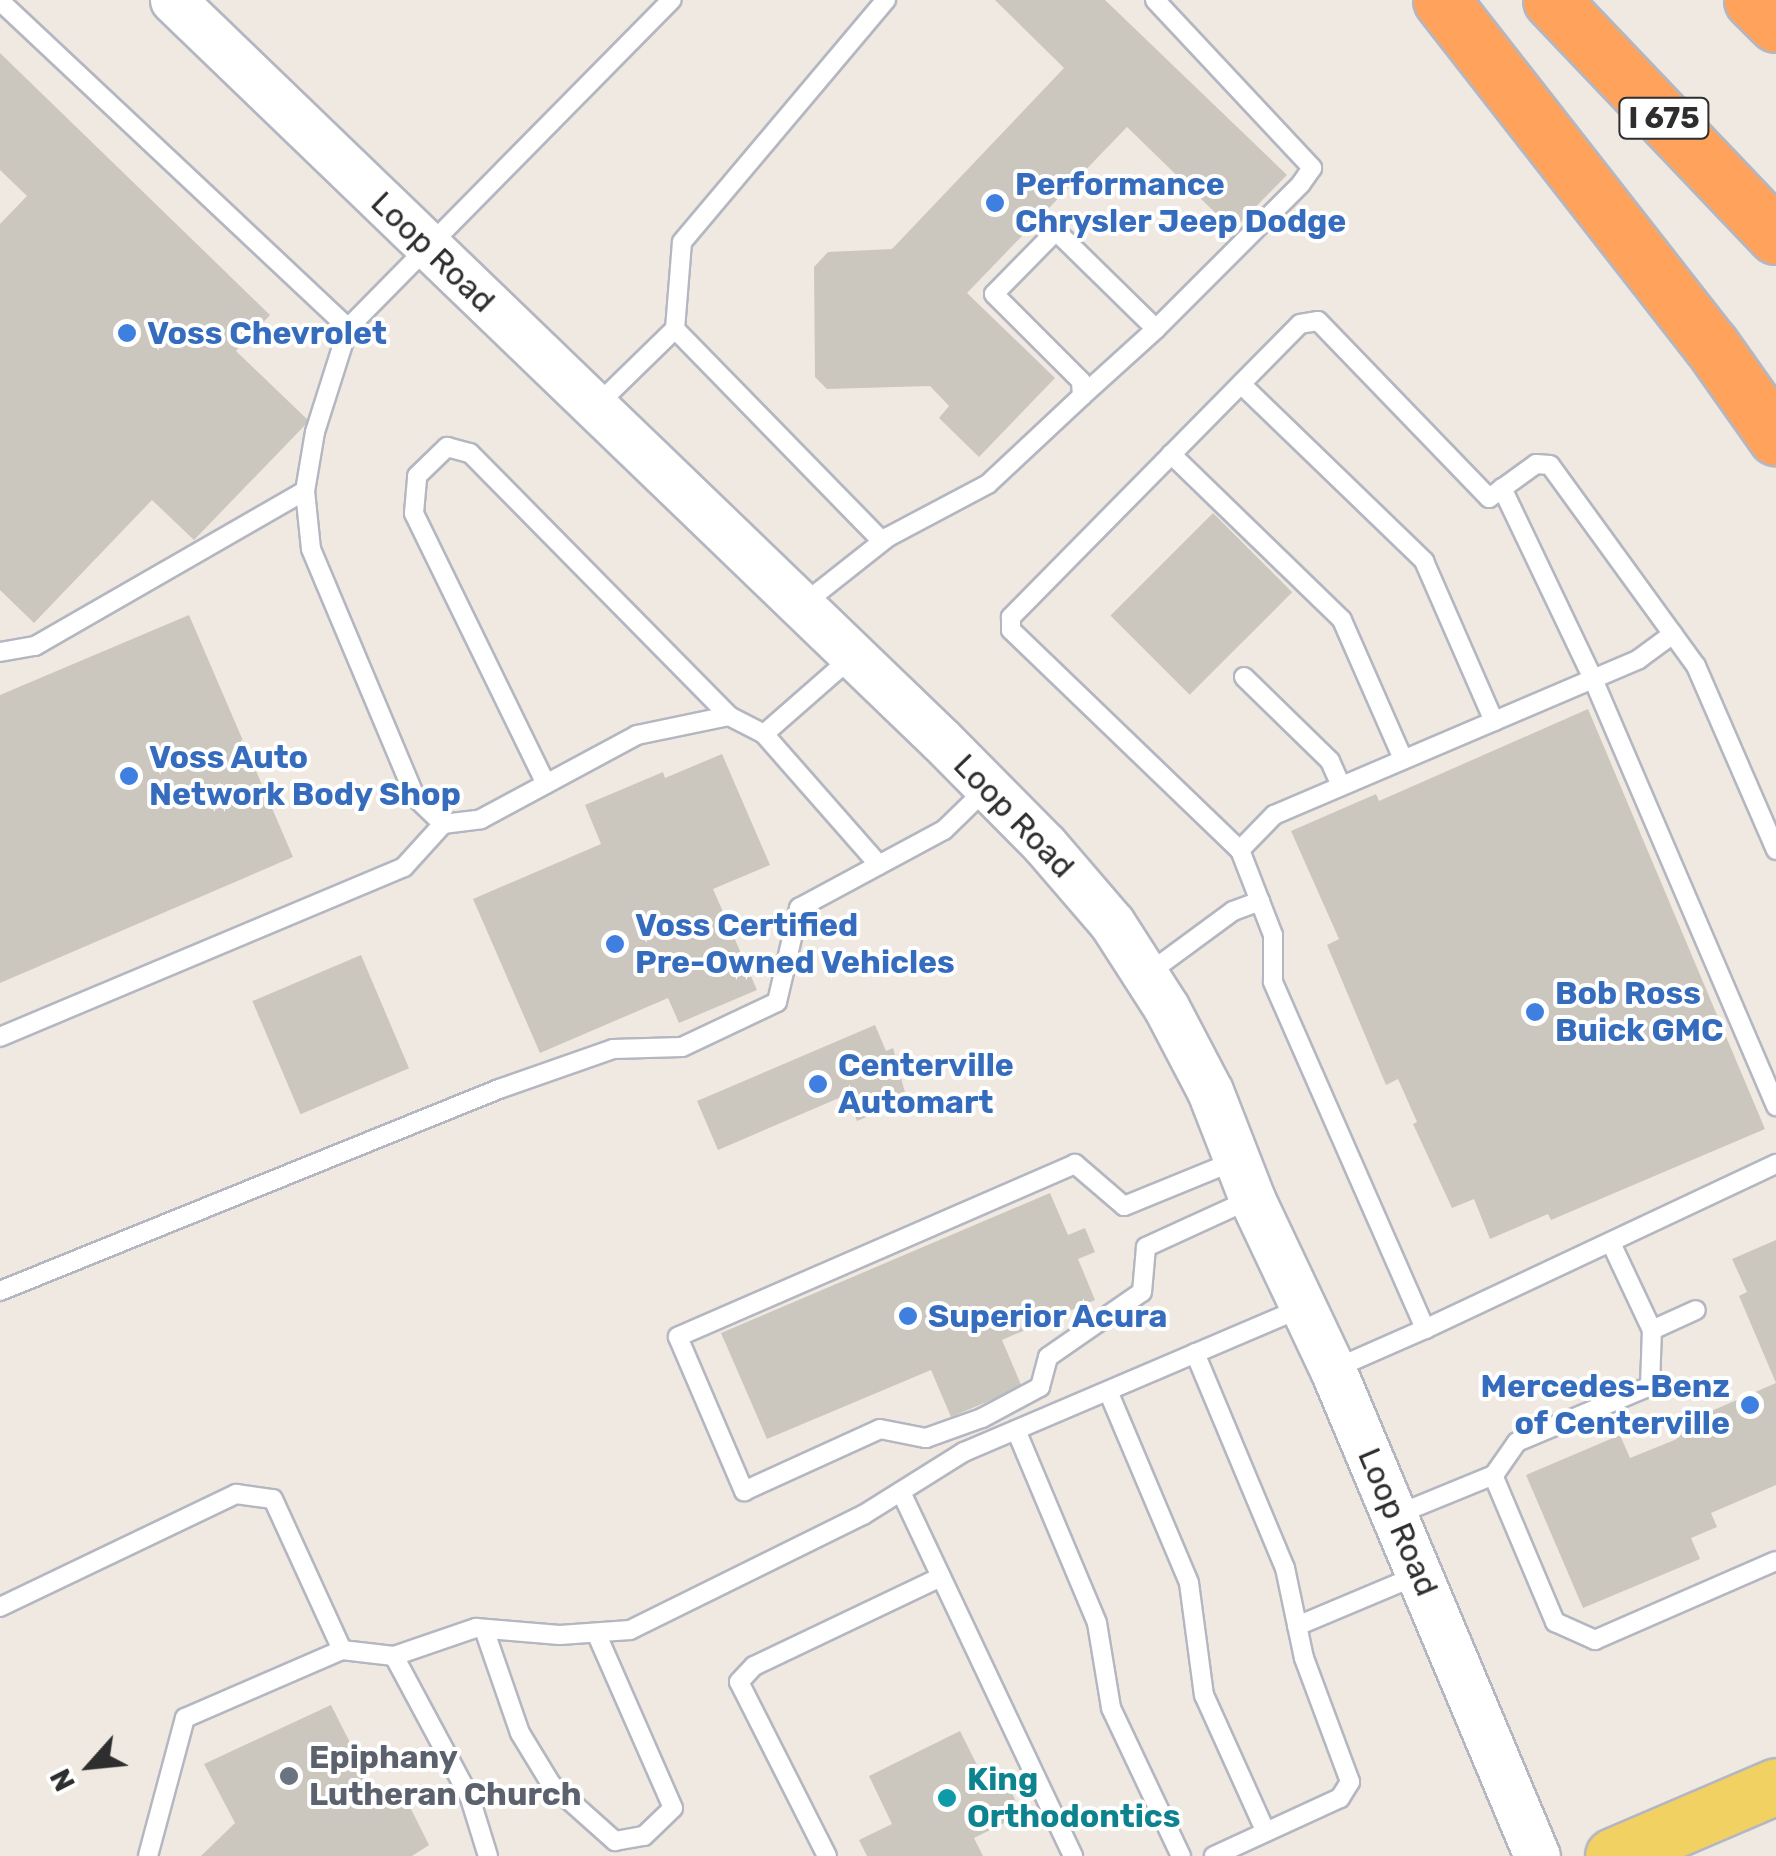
<!DOCTYPE html>
<style>
body{margin:0}
#map{position:relative;width:1776px;height:1856px;overflow:hidden;background:#efe9e1;font-family:Rubik,sans-serif}
div>[style]{position:absolute}
.building>*{inset:0;background:#cbc7bf;transform-origin:0 0}
.roads{filter:drop-shadow(2px 0 #b4b7c1) drop-shadow(-2px 0 #b4b7c1) drop-shadow(0 2px #b4b7c1) drop-shadow(0 -2px #b4b7c1)}
.service>*{height:18px;margin:-9px;padding:0 9px;transform-origin:9px;border-radius:9px;background:#fff}
.tertiary>*{height:45px;margin:-22.5px;padding:0 22.5px;transform-origin:22.5px;border-radius:22.5px;background:#fff}
.primary>*{height:55px;margin:-27.5px;padding:0 27.5px;transform-origin:27.5px;border-radius:27.5px;background:#f2d163}
.motorway>*{height:55px;margin:-27.5px;padding:0 27.5px;transform-origin:27.5px;border-radius:27.5px;background:#ffa35c}
.dots>*{width:28px;height:28px;translate:-50% -50%;box-sizing:border-box;border:5px solid #fff;border-radius:50%}
span{translate:-50% -50%;white-space:nowrap;text-align:center;line-height:1.15;-webkit-text-stroke:8px #fff;paint-order:stroke}
.shield-label span{padding:2px 8px;background:#fff;border:2px solid;border-radius:8px;-webkit-text-stroke-width:0}
.shield-label{font-size:30px;color:#2e2e2e;font-weight:700}
.shop-label{font-size:32px;color:#366cbe;font-weight:700}
.left{translate:0 -50%;text-align:left}
.right{translate:-100% -50%;text-align:right}
.street-label{font-size:32px;color:#2e2e2e}
.worship-label{font-size:32px;color:#5b616d;font-weight:700}
.culture-label{font-size:32px;color:#0d838f;font-weight:700}
.north{position:absolute;left:40px;top:1716px;width:100px;height:100px;-webkit-text-stroke:8px #fff;paint-order:stroke;rotate:243deg;font-size:28px;font-weight:700;line-height:40px;text-align:center;color:#2e2e2e}
.north::after{content:'';display:block;margin:auto;width:35px;height:45px;background:#2e2e2e;clip-path:polygon(50% 0,100% 100%,50% 72%,0 100%)}
</style>
<div id="map">
<div class="building">
<div style="clip-path:polygon(995px 0,1105px 0,1287px 175px,1233px 230px,1127px 127px,967px 293px,1055px 378px,979px 457px,939px 418px,949px 406px,930px 386px,827px 389px,815px 377px,814px 267px,828px 252px,892px 249px,1064px 68px)"></div>
<div style="clip-path:polygon(0 53px,270px 315px,236px 351px,309px 421px,194px 540px,152px 500px,34px 623px,0 590px,0 224px,27px 196px,0 170px)"></div>
<div style="left:1213px;top:513px;width:112px;height:145px;rotate:45deg"></div>
<div style="clip-path:polygon(189px 615px,293px 857px,0 983px,0 695px)"></div>
<div style="clip-path:polygon(1588px 709px,1765px 1129px,1551px 1220px,1548px 1214px,1490px 1239px,1474px 1199px,1452px 1208px,1413px 1124px,1417px 1122px,1398px 1079px,1386px 1085px,1327px 945px,1339px 939px,1291px 831px,1376px 794px,1379px 801px)"></div>
<div style="clip-path:polygon(722px 754px,770px 865px,713px 889px,757px 990px,679px 1023px,668px 998px,540px 1053px,473px 899px,601px 844px,585px 805px,663px 772px,665px 778px)"></div>
<div style="left:361px;top:955px;width:123px;height:118px;rotate:67deg"></div>
<div style="clip-path:polygon(875px 1025px,886px 1051px,893px 1048px,907px 1100px,857px 1121px,846px 1095px,718px 1150px,697px 1101px)"></div>
<div style="clip-path:polygon(1050px 1193px,1068px 1235px,1085px 1228px,1095px 1252px,1078px 1259px,1095px 1300px,1002px 1340px,1022px 1387px,951px 1417px,931px 1370px,767px 1439px,721px 1333px)"></div>
<div style="clip-path:polygon(1776px 1240px,1776px 1485px,1711px 1513px,1717px 1527px,1691px 1538px,1700px 1559px,1583px 1608px,1526px 1475px,1620px 1435px,1630px 1458px,1677px 1439px,1672px 1428px,1776px 1383px,1739px 1296px,1747px 1292px,1732px 1259px)"></div>
<div style="clip-path:polygon(331px 1705px,379px 1800px,401px 1789px,429px 1845px,412px 1856px,201px 1856px,235px 1823px,204px 1764px)"></div>
<div style="clip-path:polygon(960px 1731px,985px 1781px,1002px 1773px,1022px 1814px,974px 1838px,983px 1856px,867px 1856px,859px 1840px,892px 1824px,869px 1776px)"></div>
</div>
<div class="roads">
<div class="service">
<div style="left:1155px;top:0;width:230px;rotate:46.9deg"></div>
<div style="left:1312px;top:168px;width:19px;rotate:125deg"></div>
<div style="left:1301px;top:184px;width:205px;rotate:135deg"></div>
<div style="left:0;top:1px;width:478px;rotate:43.2deg"></div>
<div style="left:348px;top:328px;width:461px;rotate:-45.4deg"></div>
<div style="left:348px;top:328px;width:109px;rotate:107.6deg"></div>
<div style="left:315px;top:432px;width:60px;rotate:99.6deg"></div>
<div style="left:305px;top:491px;width:58px;rotate:84.1deg"></div>
<div style="left:311px;top:549px;width:269px;rotate:67.2deg"></div>
<div style="left:415px;top:797px;width:39px;rotate:44deg"></div>
<div style="left:443px;top:824px;width:38px;rotate:-7deg"></div>
<div style="left:481px;top:819px;width:177px;rotate:-28.3deg"></div>
<div style="left:637px;top:735px;width:94px;rotate:-11.7deg"></div>
<div style="left:729px;top:716px;width:39px;rotate:27deg"></div>
<div style="left:764px;top:734px;width:118px;rotate:-41.2deg"></div>
<div style="left:675px;top:329px;width:87px;rotate:-85.4deg"></div>
<div style="left:682px;top:242px;width:317px;rotate:-49.9deg"></div>
<div style="left:1241px;top:384px;width:255px;rotate:44deg"></div>
<div style="left:1424px;top:561px;width:175px;rotate:66.4deg"></div>
<div style="left:595px;top:407px;width:112px;rotate:-44.3deg"></div>
<div style="left:675px;top:329px;width:296px;rotate:45.7deg"></div>
<div style="left:1171px;top:454px;width:238px;rotate:44.1deg"></div>
<div style="left:1342px;top:620px;width:152px;rotate:66.3deg"></div>
<div style="left:1502px;top:488px;width:212px;rotate:64.5deg"></div>
<div style="left:1593px;top:679px;width:465px;rotate:66.8deg"></div>
<div style="left:802px;top:605px;width:110px;rotate:-38.3deg"></div>
<div style="left:888px;top:537px;width:113px;rotate:-27.9deg"></div>
<div style="left:988px;top:484px;width:129px;rotate:-43.1deg"></div>
<div style="left:1082px;top:396px;width:15px;rotate:-94deg"></div>
<div style="left:1081px;top:381px;width:123px;rotate:-135deg"></div>
<div style="left:994px;top:294px;width:88px;rotate:-45.5deg"></div>
<div style="left:1056px;top:231px;width:140px;rotate:44.4deg"></div>
<div style="left:1156px;top:329px;width:100px;rotate:137.8deg"></div>
<div style="left:0;top:652px;width:36px;rotate:-10deg"></div>
<div style="left:35px;top:646px;width:311px;rotate:-29.9deg"></div>
<div style="left:1244px;top:677px;width:120px;rotate:44.3deg"></div>
<div style="left:1330px;top:761px;width:27px;rotate:66deg"></div>
<div style="left:764px;top:734px;width:174px;rotate:48.7deg"></div>
<div style="left:546px;top:784px;width:301px;rotate:-116deg"></div>
<div style="left:414px;top:513px;width:37px;rotate:-85deg"></div>
<div style="left:417px;top:476px;width:42px;rotate:-44deg"></div>
<div style="left:447px;top:447px;width:24px;rotate:15deg"></div>
<div style="left:470px;top:453px;width:369px;rotate:45.4deg"></div>
<div style="left:1240px;top:850px;width:49px;rotate:-45.8deg"></div>
<div style="left:1274px;top:815px;width:397px;rotate:-23.1deg"></div>
<div style="left:1639px;top:659px;width:42px;rotate:-36.3deg"></div>
<div style="left:1776px;top:850px;width:201px;rotate:-113.5deg"></div>
<div style="left:1696px;top:666px;width:248px;rotate:-126deg"></div>
<div style="left:1550px;top:465px;width:14px;rotate:-176deg"></div>
<div style="left:1536px;top:464px;width:58px;rotate:144.1deg"></div>
<div style="left:1489px;top:498px;width:246px;rotate:-134deg"></div>
<div style="left:1318px;top:321px;width:18px;rotate:171deg"></div>
<div style="left:1300px;top:324px;width:412px;rotate:134.6deg"></div>
<div style="left:1011px;top:617px;width:13px;rotate:90deg"></div>
<div style="left:1011px;top:630px;width:318px;rotate:43.9deg"></div>
<div style="left:1240px;top:850px;width:91px;rotate:68.8deg"></div>
<div style="left:1273px;top:935px;width:47px;rotate:90deg"></div>
<div style="left:1273px;top:982px;width:379px;rotate:66.3deg"></div>
<div style="left:1425px;top:1329px;width:388px;rotate:-25.2deg"></div>
<div style="left:1146px;top:975px;width:108px;rotate:-36.3deg"></div>
<div style="left:1233px;top:911px;width:29px;rotate:-20deg"></div>
<div style="left:0;top:1037px;width:438px;rotate:-22.8deg"></div>
<div style="left:404px;top:867px;width:58px;rotate:-47.8deg"></div>
<div style="left:1237px;top:1160px;width:122px;rotate:157.8deg"></div>
<div style="left:1124px;top:1206px;width:65px;rotate:-139.4deg"></div>
<div style="left:1075px;top:1164px;width:433px;rotate:156.5deg"></div>
<div style="left:678px;top:1337px;width:168px;rotate:66.8deg"></div>
<div style="left:744px;top:1491px;width:149px;rotate:-24.5deg"></div>
<div style="left:880px;top:1429px;width:47px;rotate:11.1deg"></div>
<div style="left:926px;top:1438px;width:59px;rotate:-19.7deg"></div>
<div style="left:982px;top:1418px;width:66px;rotate:-28.1deg"></div>
<div style="left:1040px;top:1387px;width:31px;rotate:-75deg"></div>
<div style="left:1048px;top:1357px;width:114px;rotate:-34.7deg"></div>
<div style="left:1142px;top:1292px;width:45px;rotate:-84.9deg"></div>
<div style="left:1146px;top:1247px;width:115px;rotate:-24.6deg"></div>
<div style="left:1611px;top:1243px;width:96px;rotate:64.8deg"></div>
<div style="left:0;top:1291px;width:538px;rotate:-22.04deg"></div>
<div style="left:499px;top:1089px;width:121px;rotate:-19.3deg"></div>
<div style="left:613px;top:1049px;width:69px;rotate:-1.7deg"></div>
<div style="left:682px;top:1047px;width:105px;rotate:-25.3deg"></div>
<div style="left:777px;top:1002px;width:97px;rotate:-76.8deg"></div>
<div style="left:799px;top:908px;width:165px;rotate:-28.3deg"></div>
<div style="left:944px;top:830px;width:60px;rotate:-44.3deg"></div>
<div style="left:1195px;top:1353px;width:233px;rotate:67.3deg"></div>
<div style="left:1285px;top:1568px;width:92px;rotate:78.1deg"></div>
<div style="left:1304px;top:1658px;width:132px;rotate:69.6deg"></div>
<div style="left:1350px;top:1782px;width:19px;rotate:122deg"></div>
<div style="left:1340px;top:1798px;width:139px;rotate:155.3deg"></div>
<div style="left:1334px;top:1369px;width:99px;rotate:-23.7deg"></div>
<div style="left:1108px;top:1391px;width:208px;rotate:67.1deg"></div>
<div style="left:1189px;top:1583px;width:113px;rotate:82.4deg"></div>
<div style="left:1204px;top:1695px;width:150px;rotate:65.7deg"></div>
<div style="left:1016px;top:1430px;width:209px;rotate:67.2deg"></div>
<div style="left:1097px;top:1623px;width:86px;rotate:80.6deg"></div>
<div style="left:1111px;top:1708px;width:164px;rotate:64.7deg"></div>
<div style="left:1493px;top:1475px;width:160px;rotate:67.1deg"></div>
<div style="left:1555px;top:1622px;width:44px;rotate:24.2deg"></div>
<div style="left:1595px;top:1640px;width:197px;rotate:-23.6deg"></div>
<div style="left:901px;top:1492px;width:403px;rotate:64.7deg"></div>
<div style="left:1396px;top:1515px;width:106px;rotate:-22.2deg"></div>
<div style="left:1494px;top:1475px;width:40px;rotate:-55.1deg"></div>
<div style="left:1517px;top:1442px;width:144px;rotate:-22.8deg"></div>
<div style="left:1650px;top:1386px;width:56px;rotate:-88deg"></div>
<div style="left:1652px;top:1330px;width:48px;rotate:-24.4deg"></div>
<div style="left:0;top:1607px;width:262px;rotate:-25.6deg"></div>
<div style="left:236px;top:1494px;width:37px;rotate:8deg"></div>
<div style="left:273px;top:1499px;width:166px;rotate:65.4deg"></div>
<div style="left:1297px;top:1626px;width:129px;rotate:-22.8deg"></div>
<div style="left:484px;top:1629px;width:110px;rotate:70.9deg"></div>
<div style="left:520px;top:1733px;width:60px;rotate:58.7deg"></div>
<div style="left:551px;top:1784px;width:86px;rotate:41.7deg"></div>
<div style="left:615px;top:1841px;width:29px;rotate:-10deg"></div>
<div style="left:644px;top:1836px;width:40px;rotate:-44deg"></div>
<div style="left:673px;top:1808px;width:191px;rotate:-113.7deg"></div>
<div style="left:394px;top:1656px;width:161px;rotate:61.8deg"></div>
<div style="left:470px;top:1798px;width:61px;rotate:72.8deg"></div>
<div style="left:148px;top:1856px;width:143px;rotate:-75deg"></div>
<div style="left:185px;top:1718px;width:171px;rotate:-23.4deg"></div>
<div style="left:342px;top:1650px;width:52px;rotate:6.6deg"></div>
<div style="left:394px;top:1656px;width:87px;rotate:-18.9deg"></div>
<div style="left:476px;top:1628px;width:84px;rotate:4.8deg"></div>
<div style="left:560px;top:1635px;width:70px;rotate:-4.1deg"></div>
<div style="left:630px;top:1630px;width:260px;rotate:-26.3deg"></div>
<div style="left:863px;top:1515px;width:119px;rotate:-32deg"></div>
<div style="left:964px;top:1452px;width:370px;rotate:-23.1deg"></div>
<div style="left:827px;top:1856px;width:195px;rotate:-116.8deg"></div>
<div style="left:739px;top:1682px;width:22px;rotate:-47deg"></div>
<div style="left:754px;top:1666px;width:207px;rotate:-25.5deg"></div>
</div>
<div class="tertiary">
<div style="left:173px;top:0;width:1067px;rotate:43.94deg"></div>
<div style="left:941px;top:740px;width:146px;rotate:45.3deg"></div>
<div style="left:1044px;top:844px;width:104px;rotate:49.3deg"></div>
<div style="left:1112px;top:923px;width:100px;rotate:57.3deg"></div>
<div style="left:1166px;top:1007px;width:95px;rotate:62.4deg"></div>
<div style="left:1210px;top:1091px;width:116px;rotate:68.7deg"></div>
<div style="left:1252px;top:1199px;width:189px;rotate:64.7deg"></div>
<div style="left:1333px;top:1370px;width:527px;rotate:67.23deg"></div>
</div>
<div class="primary">
<div style="left:1613px;top:1856px;width:177px;rotate:-23.2deg"></div>
</div>
<div class="motorway">
<div style="left:1441px;top:0;width:438px;rotate:52deg"></div>
<div style="left:1711px;top:345px;width:113px;rotate:54.8deg"></div>
<div style="left:1551px;top:0;width:326px;rotate:46.4deg"></div>
<div style="left:1752px;top:0;width:34px;rotate:45deg"></div>
</div>
</div>
<div class="dots">
<div style="left:995px;top:203px;background:#3f7fe0"></div>
<div style="left:127px;top:333px;background:#3f7fe0"></div>
<div style="left:129px;top:776px;background:#3f7fe0"></div>
<div style="left:615px;top:944px;background:#3f7fe0"></div>
<div style="left:1535px;top:1012px;background:#3f7fe0"></div>
<div style="left:818px;top:1084px;background:#3f7fe0"></div>
<div style="left:908px;top:1316px;background:#3f7fe0"></div>
<div style="left:1750px;top:1405px;background:#3f7fe0"></div>
<div style="left:289px;top:1776px;background:#6b7280"></div>
<div style="left:947px;top:1798px;background:#0f9aa8"></div>
</div>
<div class="shield-label">
<span style="left:1664px;top:118px">I 675</span>
</div>
<div class="shop-label">
<span class="left" style="left:1015px;top:203px">Performance<br>Chrysler Jeep Dodge</span>
<span class="left" style="left:147px;top:333px">Voss Chevrolet</span>
<span class="left" style="left:149px;top:776px">Voss Auto<br>Network Body Shop</span>
<span class="left" style="left:635px;top:944px">Voss Certified<br>Pre-Owned Vehicles</span>
<span class="left" style="left:1555px;top:1012px">Bob Ross<br>Buick GMC</span>
<span class="left" style="left:838px;top:1084px">Centerville<br>Automart</span>
<span class="left" style="left:928px;top:1316px">Superior Acura</span>
<span class="right" style="left:1730px;top:1405px">Mercedes-Benz<br>of Centerville</span>
</div>
<div class="street-label">
<span style="left:433px;top:252px;rotate:44deg">Loop Road</span>
<span style="left:1014px;top:816px;rotate:46deg">Loop Road</span>
<span style="left:1398px;top:1522px;rotate:67deg">Loop Road</span>
</div>
<div class="worship-label">
<span class="left" style="left:309px;top:1776px">Epiphany<br>Lutheran Church</span>
</div>
<div class="culture-label">
<span class="left" style="left:967px;top:1798px">King<br>Orthodontics</span>
</div>
<div class="north">N</div>
</div>
